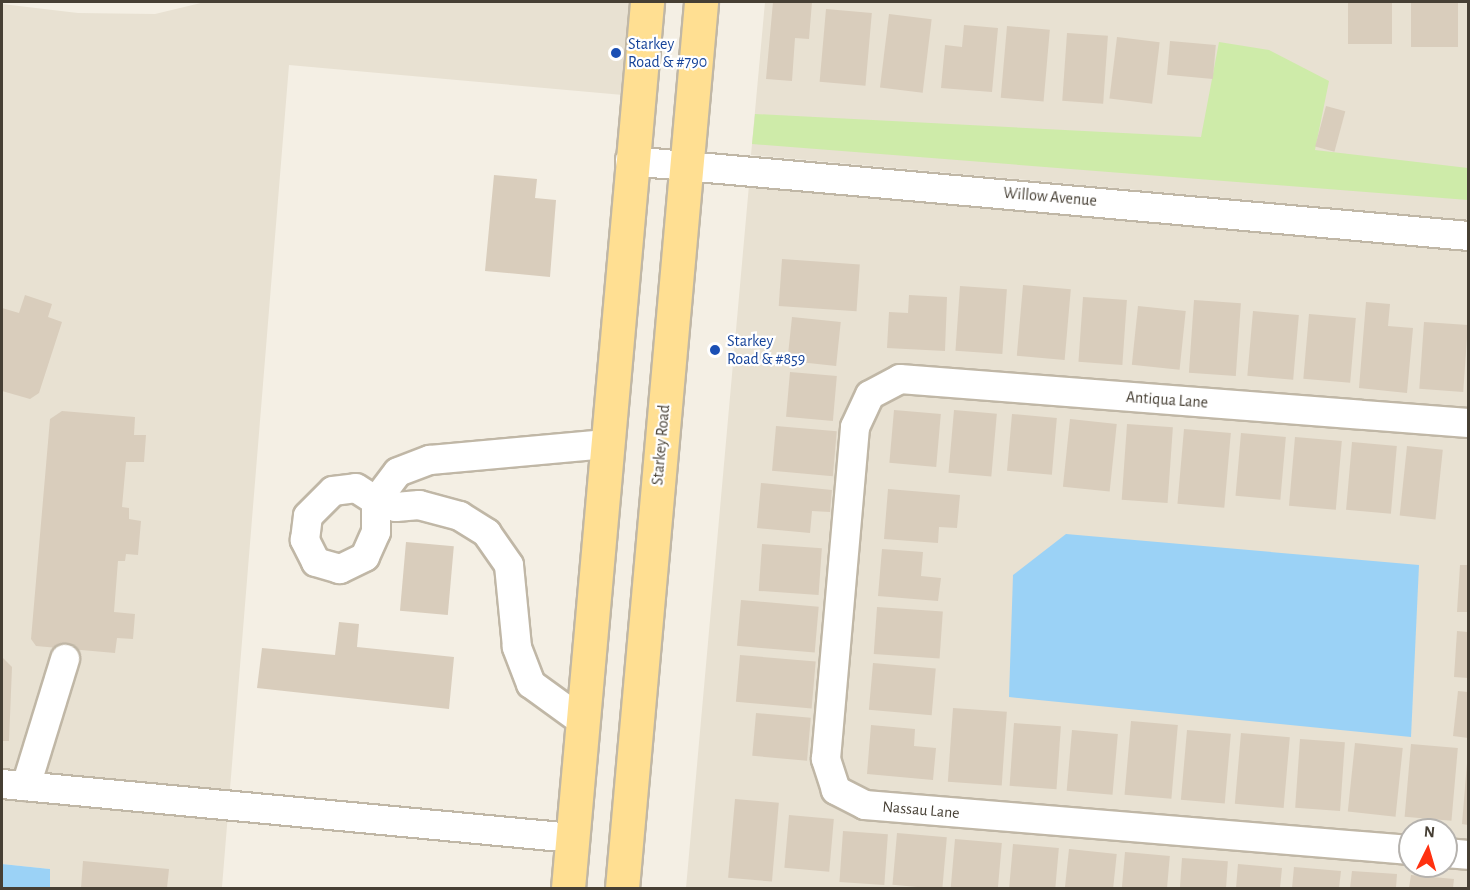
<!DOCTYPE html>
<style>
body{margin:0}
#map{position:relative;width:1470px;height:890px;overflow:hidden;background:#f4efe4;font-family:"Alegreya Sans",sans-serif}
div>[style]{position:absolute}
.residential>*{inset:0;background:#e8e1d2}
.green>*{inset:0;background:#ceeba9}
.water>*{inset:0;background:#9bd2f6}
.building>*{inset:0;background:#d9cdbc;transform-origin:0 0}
.roads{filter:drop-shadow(2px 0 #c0b7a6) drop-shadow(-2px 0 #c0b7a6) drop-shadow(0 2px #c0b7a6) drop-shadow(0 -2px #c0b7a6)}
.minor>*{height:28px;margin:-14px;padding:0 14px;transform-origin:14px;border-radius:14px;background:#fff}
.major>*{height:33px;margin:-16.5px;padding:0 16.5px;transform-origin:16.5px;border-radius:16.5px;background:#ffdf92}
.dots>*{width:16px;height:16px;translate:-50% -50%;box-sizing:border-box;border:3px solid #fff;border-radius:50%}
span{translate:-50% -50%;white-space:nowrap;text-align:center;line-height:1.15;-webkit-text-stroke:4.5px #fff;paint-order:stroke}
.transit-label{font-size:16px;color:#164399}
.left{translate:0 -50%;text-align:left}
.street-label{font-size:16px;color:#463f34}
.frame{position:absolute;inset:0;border:3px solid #463f34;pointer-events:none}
.north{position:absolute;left:1398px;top:818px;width:60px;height:60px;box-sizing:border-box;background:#fff;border:2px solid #b5b2ae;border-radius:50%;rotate:5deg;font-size:16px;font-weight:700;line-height:24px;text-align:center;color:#463f34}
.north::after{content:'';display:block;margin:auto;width:21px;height:27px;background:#ff3110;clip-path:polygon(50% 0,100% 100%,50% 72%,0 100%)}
</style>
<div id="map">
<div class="residential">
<div style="clip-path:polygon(205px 2px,633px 2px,623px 95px,289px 65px,222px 887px,228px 888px,50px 888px,50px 869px,2px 864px,2px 4px,78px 13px,155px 14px)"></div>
<div style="clip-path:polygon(765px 2px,1468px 2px,1468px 220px,751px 155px)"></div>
<div style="clip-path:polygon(evenodd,749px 185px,1468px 251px,1468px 888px,686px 888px,749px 185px,1410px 830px,1446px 830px,1446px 866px,1410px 866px,1410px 830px)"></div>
</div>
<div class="green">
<div style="clip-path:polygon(1219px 42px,1269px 50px,1329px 81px,1315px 150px,1468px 168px,1468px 200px,752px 144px,755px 114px,1201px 137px)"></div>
</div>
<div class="water">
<div style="clip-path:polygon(1066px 534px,1419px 565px,1411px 737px,1009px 697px,1013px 575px)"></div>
<div style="clip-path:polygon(2px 864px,50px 869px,50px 888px,2px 888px)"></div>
</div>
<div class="building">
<div style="clip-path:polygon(773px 2px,812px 2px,809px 39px,795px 38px,792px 81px,766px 79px)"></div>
<div style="left:1348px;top:2px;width:44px;height:42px"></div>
<div style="left:1411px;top:2px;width:47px;height:45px"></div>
<div style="left:826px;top:9px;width:46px;height:73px;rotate:5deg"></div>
<div style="left:889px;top:14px;width:43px;height:74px;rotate:7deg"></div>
<div style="clip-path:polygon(964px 25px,998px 28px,992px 92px,941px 88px,945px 45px,962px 47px)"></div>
<div style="left:1007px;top:26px;width:43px;height:72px;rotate:5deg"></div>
<div style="left:1067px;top:33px;width:41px;height:68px;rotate:4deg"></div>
<div style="left:1117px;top:37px;width:43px;height:62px;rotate:7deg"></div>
<div style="left:1170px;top:41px;width:46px;height:34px;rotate:5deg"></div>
<div style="left:1326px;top:106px;width:20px;height:42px;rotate:15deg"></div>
<div style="clip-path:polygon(494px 175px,537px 179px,535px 198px,556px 200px,550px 277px,485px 271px)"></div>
<div style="left:782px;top:259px;width:78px;height:47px;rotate:4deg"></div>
<div style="left:1023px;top:285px;width:48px;height:71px;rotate:5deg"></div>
<div style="left:960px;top:286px;width:47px;height:65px;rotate:4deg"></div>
<div style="clip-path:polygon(25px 295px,52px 304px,48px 317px,62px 322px,39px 393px,30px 399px,2px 391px,2px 308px,19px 313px)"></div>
<div style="clip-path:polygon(909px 295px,947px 297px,945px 351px,887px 348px,889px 312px,908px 313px)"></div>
<div style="left:1083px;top:297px;width:44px;height:65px;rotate:4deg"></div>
<div style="left:1194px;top:300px;width:47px;height:73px;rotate:4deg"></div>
<div style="clip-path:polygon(1366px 302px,1390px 304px,1388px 326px,1413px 328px,1407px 393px,1359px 388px)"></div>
<div style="left:1138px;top:306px;width:48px;height:59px;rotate:6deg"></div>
<div style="left:1253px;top:311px;width:46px;height:65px;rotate:5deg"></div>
<div style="left:1309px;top:314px;width:47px;height:65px;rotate:5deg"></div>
<div style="left:792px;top:317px;width:49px;height:44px;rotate:6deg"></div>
<div style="left:1424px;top:322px;width:44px;height:67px;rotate:4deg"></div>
<div style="left:790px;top:372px;width:47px;height:45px;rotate:5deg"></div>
<div style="left:894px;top:410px;width:47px;height:53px;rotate:5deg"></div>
<div style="left:954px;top:410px;width:43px;height:63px;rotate:5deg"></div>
<div style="clip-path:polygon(62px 411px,135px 417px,134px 435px,146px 435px,144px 462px,126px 462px,122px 507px,129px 508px,129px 519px,141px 521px,138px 555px,126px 554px,125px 561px,118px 561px,114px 612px,135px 614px,133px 639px,117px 638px,115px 653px,36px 646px,31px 639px,50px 419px)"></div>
<div style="left:1012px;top:414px;width:45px;height:57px;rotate:5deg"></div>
<div style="left:1070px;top:419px;width:47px;height:68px;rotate:6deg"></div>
<div style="left:1127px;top:424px;width:46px;height:76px;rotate:4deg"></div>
<div style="left:776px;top:426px;width:61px;height:45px;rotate:5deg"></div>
<div style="left:1184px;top:429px;width:47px;height:75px;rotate:5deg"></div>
<div style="left:1241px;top:433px;width:45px;height:63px;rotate:5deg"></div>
<div style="left:1295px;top:437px;width:47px;height:69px;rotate:5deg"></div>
<div style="left:1352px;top:442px;width:45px;height:68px;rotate:5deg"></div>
<div style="left:1407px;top:446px;width:36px;height:70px;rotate:6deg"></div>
<div style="clip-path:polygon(761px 483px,832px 490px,830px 512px,812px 511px,810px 533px,757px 528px)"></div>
<div style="clip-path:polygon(888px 489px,960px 495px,957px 528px,939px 527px,938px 543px,884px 539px)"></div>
<div style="left:406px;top:542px;width:48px;height:69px;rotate:5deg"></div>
<div style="left:762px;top:544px;width:60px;height:47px;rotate:4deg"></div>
<div style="clip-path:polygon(882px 549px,923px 552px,921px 576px,941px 578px,938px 601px,878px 596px)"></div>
<div style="clip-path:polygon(1460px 565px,1468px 565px,1468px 612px,1457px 612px)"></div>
<div style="left:741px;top:600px;width:78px;height:46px;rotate:5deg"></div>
<div style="left:877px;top:607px;width:66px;height:47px;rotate:4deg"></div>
<div style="clip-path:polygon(339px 622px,359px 624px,357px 647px,454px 657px,449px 709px,257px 688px,262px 648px,335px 655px)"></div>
<div style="clip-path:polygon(1457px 631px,1468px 632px,1468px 678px,1454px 677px)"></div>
<div style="left:740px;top:655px;width:76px;height:47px;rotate:5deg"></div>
<div style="clip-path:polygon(2px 657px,12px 667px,9px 741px,2px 741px)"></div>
<div style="left:873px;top:663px;width:63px;height:47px;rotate:5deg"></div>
<div style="clip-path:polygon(1458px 691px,1468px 692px,1468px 738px,1453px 736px)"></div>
<div style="left:953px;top:708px;width:54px;height:74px;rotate:4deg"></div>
<div style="left:756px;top:713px;width:55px;height:43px;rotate:5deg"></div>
<div style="left:1131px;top:721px;width:47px;height:74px;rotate:5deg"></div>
<div style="left:1014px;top:723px;width:47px;height:63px;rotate:4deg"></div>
<div style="clip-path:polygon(871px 725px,915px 729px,914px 746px,936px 748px,933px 780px,867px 774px)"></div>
<div style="left:1072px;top:730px;width:46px;height:61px;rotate:5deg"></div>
<div style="left:1187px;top:730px;width:44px;height:70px;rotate:5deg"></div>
<div style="left:1241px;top:733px;width:49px;height:71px;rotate:5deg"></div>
<div style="left:1300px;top:739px;width:45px;height:69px;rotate:4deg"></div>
<div style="left:1355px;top:743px;width:48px;height:69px;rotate:6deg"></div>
<div style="left:1411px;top:744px;width:47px;height:73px;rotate:5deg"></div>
<div style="clip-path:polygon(1467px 763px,1468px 763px,1468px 825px,1462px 824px)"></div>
<div style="left:735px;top:799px;width:44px;height:79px;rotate:5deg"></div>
<div style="left:789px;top:815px;width:45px;height:53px;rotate:5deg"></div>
<div style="left:843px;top:831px;width:45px;height:51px;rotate:4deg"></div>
<div style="left:897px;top:833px;width:50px;height:52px;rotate:5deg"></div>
<div style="left:955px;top:839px;width:47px;height:49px;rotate:5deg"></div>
<div style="left:1013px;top:844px;width:46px;height:44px;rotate:5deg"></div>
<div style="left:1069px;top:849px;width:48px;height:39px;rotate:6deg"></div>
<div style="left:1125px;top:852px;width:45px;height:36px;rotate:5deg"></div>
<div style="left:1182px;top:858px;width:46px;height:30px;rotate:4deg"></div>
<div style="clip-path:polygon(83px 861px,169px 869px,167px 888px,81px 888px)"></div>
<div style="clip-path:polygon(1238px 864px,1282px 868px,1280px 888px,1236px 888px)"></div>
<div style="clip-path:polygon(1294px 867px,1341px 871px,1339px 888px,1292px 888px)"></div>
<div style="clip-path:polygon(1352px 871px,1397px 874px,1396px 888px,1350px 888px)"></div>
<div style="clip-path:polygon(1411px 875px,1454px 879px,1453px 888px,1409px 888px)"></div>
</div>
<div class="roads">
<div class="minor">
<div style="left:630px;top:161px;width:841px;rotate:5.11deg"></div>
<div style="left:582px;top:721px;width:63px;rotate:-144deg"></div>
<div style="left:531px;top:684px;width:40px;rotate:-111deg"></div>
<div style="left:517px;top:647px;width:82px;rotate:-95.6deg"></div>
<div style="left:509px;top:565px;width:39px;rotate:-125deg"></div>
<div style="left:487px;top:533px;width:32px;rotate:-148deg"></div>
<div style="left:460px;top:516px;width:42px;rotate:-165deg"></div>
<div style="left:419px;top:505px;width:23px;rotate:175deg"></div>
<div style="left:396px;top:507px;width:21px;rotate:-163deg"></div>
<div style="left:376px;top:501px;width:31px;rotate:90deg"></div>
<div style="left:376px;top:532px;width:27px;rotate:114deg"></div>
<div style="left:365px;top:557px;width:28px;rotate:154deg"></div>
<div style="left:340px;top:569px;width:25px;rotate:-164deg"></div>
<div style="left:316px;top:562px;width:25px;rotate:-117deg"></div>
<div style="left:305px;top:540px;width:24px;rotate:-83deg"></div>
<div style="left:308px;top:516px;width:35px;rotate:-45deg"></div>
<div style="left:333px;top:491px;width:23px;rotate:-7deg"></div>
<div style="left:356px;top:488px;width:24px;rotate:33deg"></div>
<div style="left:376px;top:501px;width:36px;rotate:-53deg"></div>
<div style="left:398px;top:472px;width:34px;rotate:-21deg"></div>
<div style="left:430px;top:460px;width:177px;rotate:-5.2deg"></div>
<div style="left:2px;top:784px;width:573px;rotate:5.41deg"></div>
<div style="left:26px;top:786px;width:133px;rotate:-72.9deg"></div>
<div style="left:1410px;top:850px;width:547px;rotate:-175.28deg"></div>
<div style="left:865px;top:805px;width:33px;rotate:-153deg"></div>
<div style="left:836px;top:790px;width:33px;rotate:-108deg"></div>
<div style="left:826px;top:759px;width:333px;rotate:-85deg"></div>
<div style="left:855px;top:427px;width:35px;rotate:-65deg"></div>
<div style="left:870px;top:395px;width:34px;rotate:-28deg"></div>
<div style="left:900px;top:379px;width:570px;rotate:4.43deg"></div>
<div style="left:1446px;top:853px;width:22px;rotate:5deg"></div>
</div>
<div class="major">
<div style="left:568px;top:888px;width:890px;rotate:-84.9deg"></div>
<div style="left:622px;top:888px;width:890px;rotate:-84.9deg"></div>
</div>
</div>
<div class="dots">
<div style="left:616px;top:53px;background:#1a4fb4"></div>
<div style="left:715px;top:350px;background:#1a4fb4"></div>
</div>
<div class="transit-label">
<span class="left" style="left:628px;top:53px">Starkey<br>Road &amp; #790</span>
<span class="left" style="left:727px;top:350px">Starkey<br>Road &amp; #859</span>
</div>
<div class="street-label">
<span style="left:1050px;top:197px;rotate:5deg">Willow Avenue</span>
<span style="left:1167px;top:400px;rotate:4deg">Antiqua Lane</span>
<span style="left:661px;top:445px;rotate:-85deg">Starkey Road</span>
<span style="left:921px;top:810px;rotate:5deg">Nassau Lane</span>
</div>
<div class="frame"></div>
<div class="north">N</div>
</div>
